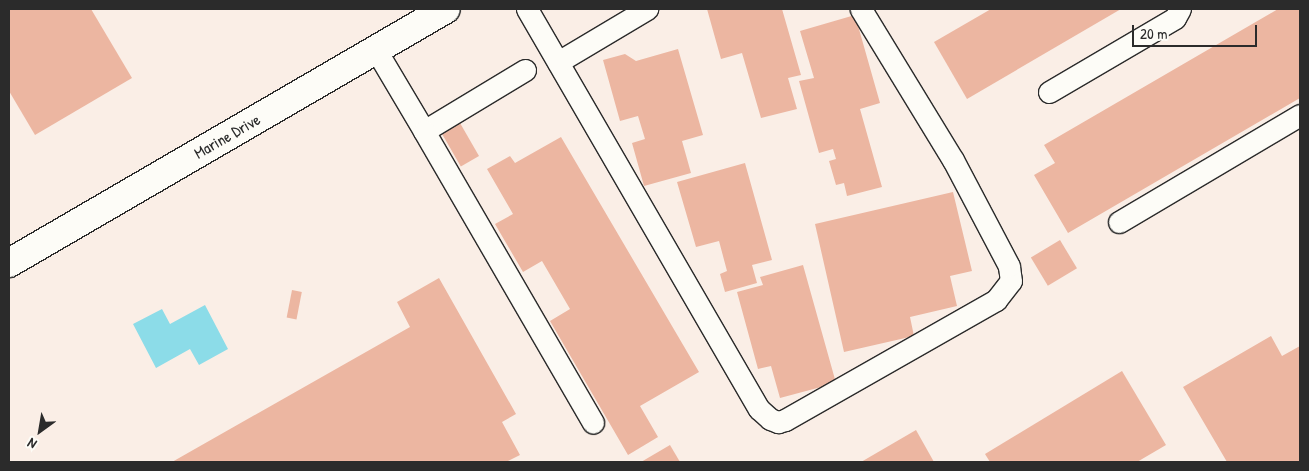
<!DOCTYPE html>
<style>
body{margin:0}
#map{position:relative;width:1309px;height:471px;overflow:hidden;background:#faeee6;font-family:"Patrick Hand",sans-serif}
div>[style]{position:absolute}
.water>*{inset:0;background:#8cdce8}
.building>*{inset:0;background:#ecb6a1;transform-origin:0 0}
.roads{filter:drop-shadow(1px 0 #2b2b2b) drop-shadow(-1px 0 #2b2b2b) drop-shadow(0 1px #2b2b2b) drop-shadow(0 -1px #2b2b2b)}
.service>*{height:21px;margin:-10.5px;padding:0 10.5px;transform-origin:10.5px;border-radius:10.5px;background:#fdfcf7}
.minor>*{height:28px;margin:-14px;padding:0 14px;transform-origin:14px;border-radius:14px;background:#fdfcf7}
span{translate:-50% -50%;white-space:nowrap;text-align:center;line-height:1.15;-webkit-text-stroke:4px #fdfcf7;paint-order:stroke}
.street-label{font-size:16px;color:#2b2b2b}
.frame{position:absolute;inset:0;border:10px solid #2b2b2b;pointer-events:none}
.north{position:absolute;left:15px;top:406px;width:50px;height:50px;-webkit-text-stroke:4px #fdfcf7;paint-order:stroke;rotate:212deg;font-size:14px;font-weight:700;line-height:20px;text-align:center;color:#2b2b2b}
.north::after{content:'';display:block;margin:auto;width:18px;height:22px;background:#2b2b2b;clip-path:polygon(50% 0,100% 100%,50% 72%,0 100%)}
.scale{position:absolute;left:1132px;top:25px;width:125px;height:22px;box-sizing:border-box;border:2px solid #2b2b2b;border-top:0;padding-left:6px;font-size:15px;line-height:18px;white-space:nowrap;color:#2b2b2b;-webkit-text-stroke:4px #fdfcf7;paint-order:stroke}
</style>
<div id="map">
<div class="water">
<div style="clip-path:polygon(205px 305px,228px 349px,199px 365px,190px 349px,156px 368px,133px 324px,162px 309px,170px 324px)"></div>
</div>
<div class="building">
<div style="clip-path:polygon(9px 9px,91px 9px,132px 78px,35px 135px,9px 91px)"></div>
<div style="clip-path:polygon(707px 9px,782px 9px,801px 75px,788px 78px,797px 109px,761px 118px,742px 53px,721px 59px)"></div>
<div style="clip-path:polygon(991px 9px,1121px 9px,967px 99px,934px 42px)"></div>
<div style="clip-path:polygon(1278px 9px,1300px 9px,1300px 98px,1068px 233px,1034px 175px,1055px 163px,1044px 145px)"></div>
<div style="clip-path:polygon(855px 15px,880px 103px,860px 109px,882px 187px,847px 196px,844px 183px,836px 185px,829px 161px,836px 159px,833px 149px,819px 153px,799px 81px,814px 78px,800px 31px)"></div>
<div style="clip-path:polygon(678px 49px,703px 135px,682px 141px,691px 173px,644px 186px,632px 143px,645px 139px,638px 116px,620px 121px,603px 60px,625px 54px,636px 61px)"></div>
<div style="left:460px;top:123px;width:38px;height:21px;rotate:60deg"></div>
<div style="clip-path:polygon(561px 137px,699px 372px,640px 406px,658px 437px,628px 455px,550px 321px,570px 309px,542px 261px,523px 272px,495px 224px,513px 214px,487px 169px,510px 156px,515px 163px)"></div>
<div style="clip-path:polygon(745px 163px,772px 260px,752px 265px,757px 283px,725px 292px,720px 274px,727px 271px,719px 241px,696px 247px,677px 182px)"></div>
<div style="clip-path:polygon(953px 192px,972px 271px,950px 276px,957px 306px,910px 317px,914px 336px,844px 352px,815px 224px)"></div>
<div style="left:1060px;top:240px;width:33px;height:34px;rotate:59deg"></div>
<div style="clip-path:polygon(803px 265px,836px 383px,780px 398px,771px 366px,758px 369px,737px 292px,763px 285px,760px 277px)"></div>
<div style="clip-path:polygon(439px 278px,516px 414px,502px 422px,520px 455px,506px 462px,172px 462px,410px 327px,397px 302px)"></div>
<div style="left:292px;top:290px;width:10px;height:28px;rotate:11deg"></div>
<div style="clip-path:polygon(1271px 336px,1282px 356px,1300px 346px,1300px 462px,1227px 462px,1183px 387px)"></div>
<div style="clip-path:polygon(1122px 371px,1166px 445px,1137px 462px,990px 462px,985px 454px)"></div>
<div style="clip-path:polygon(916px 430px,934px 462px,861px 462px)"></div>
<div style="clip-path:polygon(670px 445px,680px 462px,641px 462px)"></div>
</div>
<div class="roads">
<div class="service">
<div style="left:527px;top:9px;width:462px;rotate:59.9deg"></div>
<div style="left:759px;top:409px;width:15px;rotate:42deg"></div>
<div style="left:770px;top:419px;width:9px;rotate:21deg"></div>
<div style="left:778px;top:422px;width:7px;rotate:-16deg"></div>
<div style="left:785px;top:420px;width:243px;rotate:-29.6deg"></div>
<div style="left:996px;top:300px;width:24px;rotate:-52deg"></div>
<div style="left:1011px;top:281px;width:15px;rotate:-98deg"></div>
<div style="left:1009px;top:266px;width:120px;rotate:-117.8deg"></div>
<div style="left:953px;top:160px;width:177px;rotate:-121.4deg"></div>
<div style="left:376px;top:50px;width:94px;rotate:59.3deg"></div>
<div style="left:558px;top:62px;width:104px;rotate:-30.8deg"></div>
<div style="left:525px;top:70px;width:118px;rotate:148.9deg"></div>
<div style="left:424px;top:131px;width:337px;rotate:59.9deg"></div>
<div style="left:1049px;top:92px;width:146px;rotate:-30.4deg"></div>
<div style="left:1175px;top:18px;width:10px;rotate:-61deg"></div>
<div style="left:1119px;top:222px;width:210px;rotate:-30.6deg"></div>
</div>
<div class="minor">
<div style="left:9px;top:263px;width:505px;rotate:-30.17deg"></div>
</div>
</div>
<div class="street-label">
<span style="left:227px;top:136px;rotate:-30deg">Marine Drive</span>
</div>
<div class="frame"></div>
<div class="north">N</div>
<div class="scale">20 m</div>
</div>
